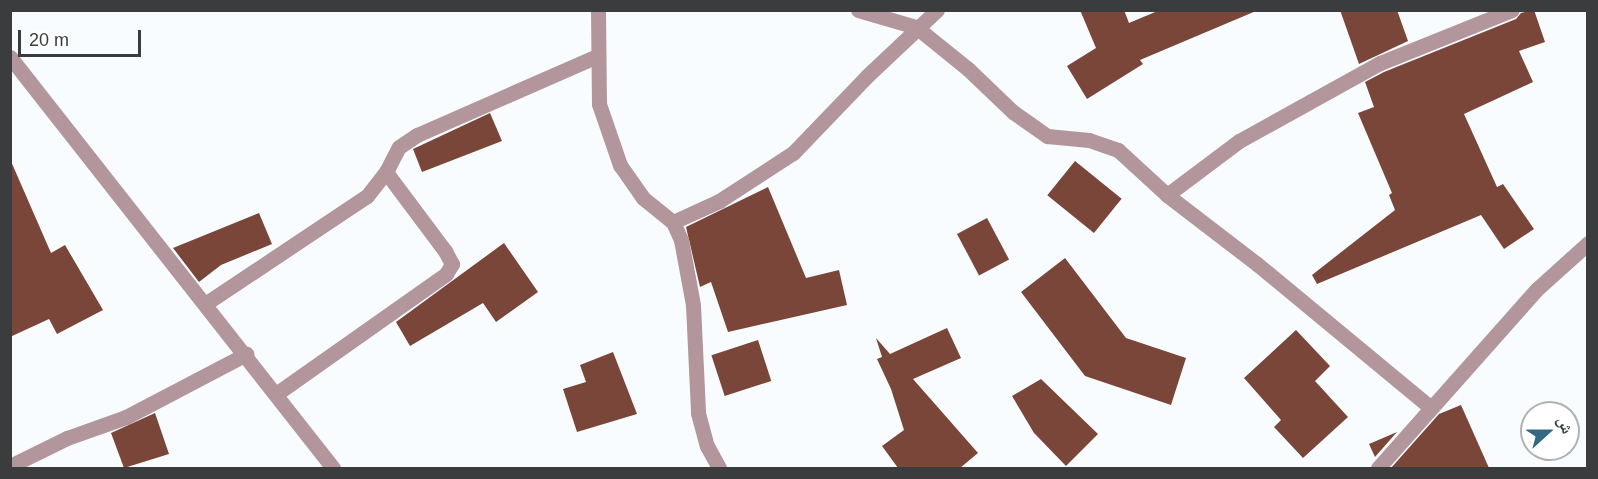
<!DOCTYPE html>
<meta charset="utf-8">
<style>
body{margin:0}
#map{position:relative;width:1598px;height:479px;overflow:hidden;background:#f8fcff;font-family:Arial,"Noto Naskh Arabic",sans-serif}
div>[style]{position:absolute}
.building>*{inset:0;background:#794639;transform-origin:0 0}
.minor>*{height:15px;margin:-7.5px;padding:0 7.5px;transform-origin:7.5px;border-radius:7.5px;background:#b2969b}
span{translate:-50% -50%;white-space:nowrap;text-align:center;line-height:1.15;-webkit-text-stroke:6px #fff;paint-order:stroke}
.frame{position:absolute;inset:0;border:12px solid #3a3c3e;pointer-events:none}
.north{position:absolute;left:1520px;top:401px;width:60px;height:60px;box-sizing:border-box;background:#fff;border:2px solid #b0b1b2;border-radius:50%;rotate:69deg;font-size:16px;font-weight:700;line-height:24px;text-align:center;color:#3a3c3e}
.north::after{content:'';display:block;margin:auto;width:21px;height:27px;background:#336984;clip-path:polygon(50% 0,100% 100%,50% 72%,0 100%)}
.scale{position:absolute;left:18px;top:30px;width:123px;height:27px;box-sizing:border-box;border:3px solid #3a3c3e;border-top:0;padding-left:8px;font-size:18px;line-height:21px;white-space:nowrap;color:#3a3c3e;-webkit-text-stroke:4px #fff;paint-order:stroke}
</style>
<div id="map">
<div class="building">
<div style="clip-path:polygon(1080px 10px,1124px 10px,1129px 23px,1160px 10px,1256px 11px,1140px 60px,1143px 64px,1087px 99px,1067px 66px,1096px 48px)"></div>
<div style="clip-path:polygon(1340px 10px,1397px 10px,1408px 41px,1359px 64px)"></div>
<div style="clip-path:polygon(1534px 10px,1545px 42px,1519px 51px,1533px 82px,1464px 114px,1497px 187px,1503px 184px,1534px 229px,1504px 249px,1481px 215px,1317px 284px,1312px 275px,1395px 210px,1389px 195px,1392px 193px,1358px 113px,1374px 107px,1365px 82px,1384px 72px,1516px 19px,1521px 13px)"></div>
<div style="clip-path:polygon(490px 113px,502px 141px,422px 172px,413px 149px)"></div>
<div style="clip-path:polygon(10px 159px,51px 253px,65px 245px,103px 310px,57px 334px,49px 319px,10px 337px)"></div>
<div style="left:1075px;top:161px;width:60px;height:44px;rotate:39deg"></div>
<div style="clip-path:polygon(768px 187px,806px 278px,839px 270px,847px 305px,728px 332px,711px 282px,700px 287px,686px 227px)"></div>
<div style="clip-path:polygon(259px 213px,272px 244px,221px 265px,199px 282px,173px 248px)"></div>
<div style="left:987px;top:218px;width:47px;height:34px;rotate:62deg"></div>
<div style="clip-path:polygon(504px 243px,538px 292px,496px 322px,483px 303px,410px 346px,396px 322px)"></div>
<div style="clip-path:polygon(1065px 258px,1126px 338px,1186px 358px,1171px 405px,1085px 376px,1021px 292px)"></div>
<div style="clip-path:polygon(947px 328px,961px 358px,913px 379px,978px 453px,960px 468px,898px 468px,882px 446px,904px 430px,891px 389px,877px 359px,882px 357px,876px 338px,890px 354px)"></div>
<div style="clip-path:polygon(1296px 330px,1330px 366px,1315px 381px,1348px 417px,1303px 458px,1274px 427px,1281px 420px,1244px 378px)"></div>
<div style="left:758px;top:340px;width:43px;height:49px;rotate:72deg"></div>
<div style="clip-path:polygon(613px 352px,637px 414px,577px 432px,563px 389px,586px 382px,580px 365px)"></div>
<div style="clip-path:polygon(1041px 379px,1098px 434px,1066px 466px,1034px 433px,1012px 396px)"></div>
<div style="clip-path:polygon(1461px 405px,1489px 468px,1391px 468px,1439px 414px)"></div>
<div style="clip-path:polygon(155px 413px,169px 454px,124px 468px,111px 433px)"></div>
<div style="clip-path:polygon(1397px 432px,1375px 457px,1369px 444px)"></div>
</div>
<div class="minor">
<div style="left:598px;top:10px;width:94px;rotate:89.4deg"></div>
<div style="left:599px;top:104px;width:65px;rotate:71deg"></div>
<div style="left:620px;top:165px;width:40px;rotate:55.1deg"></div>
<div style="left:643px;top:198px;width:38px;rotate:39deg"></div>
<div style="left:673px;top:222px;width:20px;rotate:66deg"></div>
<div style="left:681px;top:240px;width:66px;rotate:79.5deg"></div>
<div style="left:693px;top:305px;width:108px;rotate:87.3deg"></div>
<div style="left:698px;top:413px;width:34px;rotate:75deg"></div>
<div style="left:707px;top:446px;width:25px;rotate:61deg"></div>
<div style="left:858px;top:10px;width:60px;rotate:16.3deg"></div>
<div style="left:916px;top:27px;width:67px;rotate:38.9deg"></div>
<div style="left:968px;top:69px;width:62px;rotate:43.7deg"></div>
<div style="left:1013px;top:112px;width:42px;rotate:35.2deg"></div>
<div style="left:1047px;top:136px;width:42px;rotate:5.4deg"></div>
<div style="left:1089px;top:140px;width:31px;rotate:19deg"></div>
<div style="left:1118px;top:150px;width:67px;rotate:42.6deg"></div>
<div style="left:1167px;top:195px;width:113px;rotate:37.5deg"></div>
<div style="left:1257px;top:264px;width:224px;rotate:39.6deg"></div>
<div style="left:10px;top:57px;width:523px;rotate:51.84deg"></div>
<div style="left:1167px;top:195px;width:90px;rotate:-36.9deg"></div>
<div style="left:1239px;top:141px;width:161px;rotate:-29deg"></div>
<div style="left:1380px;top:63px;width:142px;rotate:-21.9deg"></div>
<div style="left:673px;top:222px;width:51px;rotate:-24.5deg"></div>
<div style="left:719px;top:201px;width:88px;rotate:-33deg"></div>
<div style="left:793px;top:153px;width:107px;rotate:-46.1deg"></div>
<div style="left:867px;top:76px;width:96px;rotate:-43.3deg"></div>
<div style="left:205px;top:304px;width:195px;rotate:-33.7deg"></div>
<div style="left:367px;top:196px;width:31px;rotate:-52deg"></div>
<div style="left:386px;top:172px;width:28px;rotate:-63deg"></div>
<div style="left:399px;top:147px;width:22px;rotate:-34deg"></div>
<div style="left:417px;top:135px;width:197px;rotate:-23.7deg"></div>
<div style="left:276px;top:394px;width:208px;rotate:-35.2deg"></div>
<div style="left:446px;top:274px;width:12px;rotate:-59deg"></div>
<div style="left:452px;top:264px;width:15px;rotate:-118deg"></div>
<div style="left:445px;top:251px;width:99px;rotate:-126.8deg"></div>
<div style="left:10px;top:466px;width:64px;rotate:-26.2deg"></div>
<div style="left:67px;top:438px;width:63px;rotate:-19.6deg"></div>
<div style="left:126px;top:417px;width:136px;rotate:-27.7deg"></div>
<div style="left:1378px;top:468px;width:239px;rotate:-48.4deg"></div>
<div style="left:1537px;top:289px;width:69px;rotate:-42deg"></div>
</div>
<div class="frame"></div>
<div class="north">ش</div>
<div class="scale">20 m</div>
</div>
